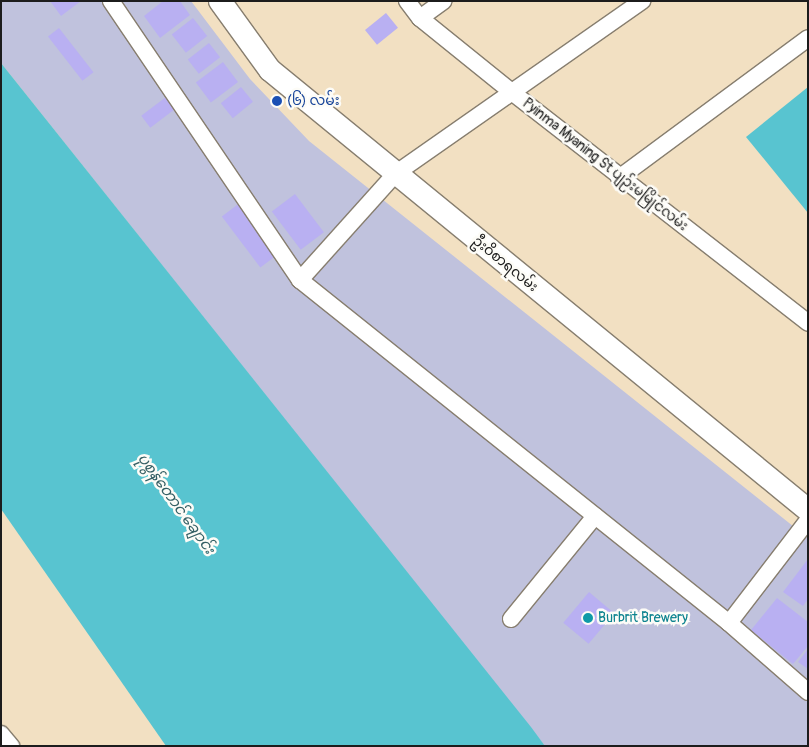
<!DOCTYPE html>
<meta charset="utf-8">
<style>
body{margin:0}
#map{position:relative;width:809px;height:747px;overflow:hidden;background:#f2e0c2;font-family:Pangolin,"Noto Sans Myanmar",sans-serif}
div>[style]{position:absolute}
.industrial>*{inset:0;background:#c0c2dd}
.water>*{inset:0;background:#58c4d0}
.building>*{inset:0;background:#b9b0f2;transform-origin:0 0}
.roads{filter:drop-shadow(1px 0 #877e6f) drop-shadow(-1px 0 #877e6f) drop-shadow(0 1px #877e6f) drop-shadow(0 -1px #877e6f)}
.street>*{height:16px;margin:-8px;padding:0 8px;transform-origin:8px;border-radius:8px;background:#fff}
.secondary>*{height:22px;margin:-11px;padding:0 11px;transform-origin:11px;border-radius:11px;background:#fff}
.dots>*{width:14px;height:14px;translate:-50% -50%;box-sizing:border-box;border:2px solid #fdfcf7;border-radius:50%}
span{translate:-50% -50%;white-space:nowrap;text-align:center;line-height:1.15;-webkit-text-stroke:5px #fdfcf7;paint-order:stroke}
.transit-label{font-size:14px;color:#164399}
.left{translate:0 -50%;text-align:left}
.street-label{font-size:14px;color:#1c1c1c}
.culture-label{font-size:14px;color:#0d838f}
.water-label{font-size:15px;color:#345f64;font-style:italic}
.frame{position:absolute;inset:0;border:2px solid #1c1c1c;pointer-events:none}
</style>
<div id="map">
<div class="industrial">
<div style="clip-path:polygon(1px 1px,191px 1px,250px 79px,309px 141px,808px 538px,808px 746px,545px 746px,1px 63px)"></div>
</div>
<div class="water">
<div style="clip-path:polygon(1px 63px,531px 727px,545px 746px,166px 746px,1px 509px)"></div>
<div style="clip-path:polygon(808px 87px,808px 213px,746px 137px)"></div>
</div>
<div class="building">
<div style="clip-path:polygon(50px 1px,81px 1px,61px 16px)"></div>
<div style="clip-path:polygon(163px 1px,180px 1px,190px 15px,160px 38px,144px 16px)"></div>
<div style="left:386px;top:13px;width:19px;height:27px;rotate:51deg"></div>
<div style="left:193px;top:18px;width:23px;height:27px;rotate:52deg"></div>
<div style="left:59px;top:28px;width:56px;height:14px;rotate:52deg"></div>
<div style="left:209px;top:43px;width:18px;height:27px;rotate:52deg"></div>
<div style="left:223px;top:62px;width:25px;height:34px;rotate:53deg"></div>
<div style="left:241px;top:87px;width:19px;height:26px;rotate:51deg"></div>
<div style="left:170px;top:94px;width:15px;height:36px;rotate:53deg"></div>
<div style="left:295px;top:194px;width:48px;height:29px;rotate:53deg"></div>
<div style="left:241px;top:202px;width:64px;height:24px;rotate:53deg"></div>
<div style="clip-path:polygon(808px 559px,808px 599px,803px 606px,783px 592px)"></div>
<div style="left:589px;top:592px;width:33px;height:40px;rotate:40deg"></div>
<div style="clip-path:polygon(777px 598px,808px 622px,808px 646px,793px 664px,751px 630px)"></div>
<div style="clip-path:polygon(808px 649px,808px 669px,798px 662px)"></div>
</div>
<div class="roads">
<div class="street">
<div style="left:111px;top:1px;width:337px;rotate:55.9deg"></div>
<div style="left:300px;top:280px;width:549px;rotate:38.64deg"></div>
<div style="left:729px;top:623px;width:105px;rotate:41.1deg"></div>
<div style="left:407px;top:1px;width:21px;rotate:53deg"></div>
<div style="left:420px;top:18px;width:119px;rotate:38.9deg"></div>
<div style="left:513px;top:93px;width:374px;rotate:37.9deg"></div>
<div style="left:420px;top:18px;width:29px;rotate:-36deg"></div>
<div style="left:619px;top:178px;width:235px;rotate:-36.5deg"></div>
<div style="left:300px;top:280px;width:142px;rotate:-48.1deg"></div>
<div style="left:395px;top:174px;width:302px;rotate:-35deg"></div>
<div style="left:511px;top:619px;width:133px;rotate:-50.8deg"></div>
<div style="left:729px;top:623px;width:130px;rotate:-52.5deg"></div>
<div style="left:1px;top:734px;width:16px;rotate:50deg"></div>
</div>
<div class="secondary">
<div style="left:220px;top:1px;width:85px;rotate:54.1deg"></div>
<div style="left:270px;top:70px;width:695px;rotate:39.28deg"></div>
</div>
</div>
<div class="dots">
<div style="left:277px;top:101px;background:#1a4fb4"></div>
<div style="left:588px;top:618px;background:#0f9aa8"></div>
</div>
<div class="transit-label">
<span class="left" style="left:287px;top:101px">(၆) လမ်း</span>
</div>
<div class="street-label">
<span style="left:605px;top:165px;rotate:38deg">Pyinma Myaning St ပျဉ်းမမြိုင်လမ်း</span>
<span style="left:505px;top:264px;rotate:39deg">ဦးဝိစာရလမ်း</span>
</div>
<div class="culture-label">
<span class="left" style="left:598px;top:618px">Burbrit Brewery</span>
</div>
<div class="water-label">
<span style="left:176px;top:504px;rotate:54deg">ပုစွန်တောင် ချောင်း</span>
</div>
<div class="frame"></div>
</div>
